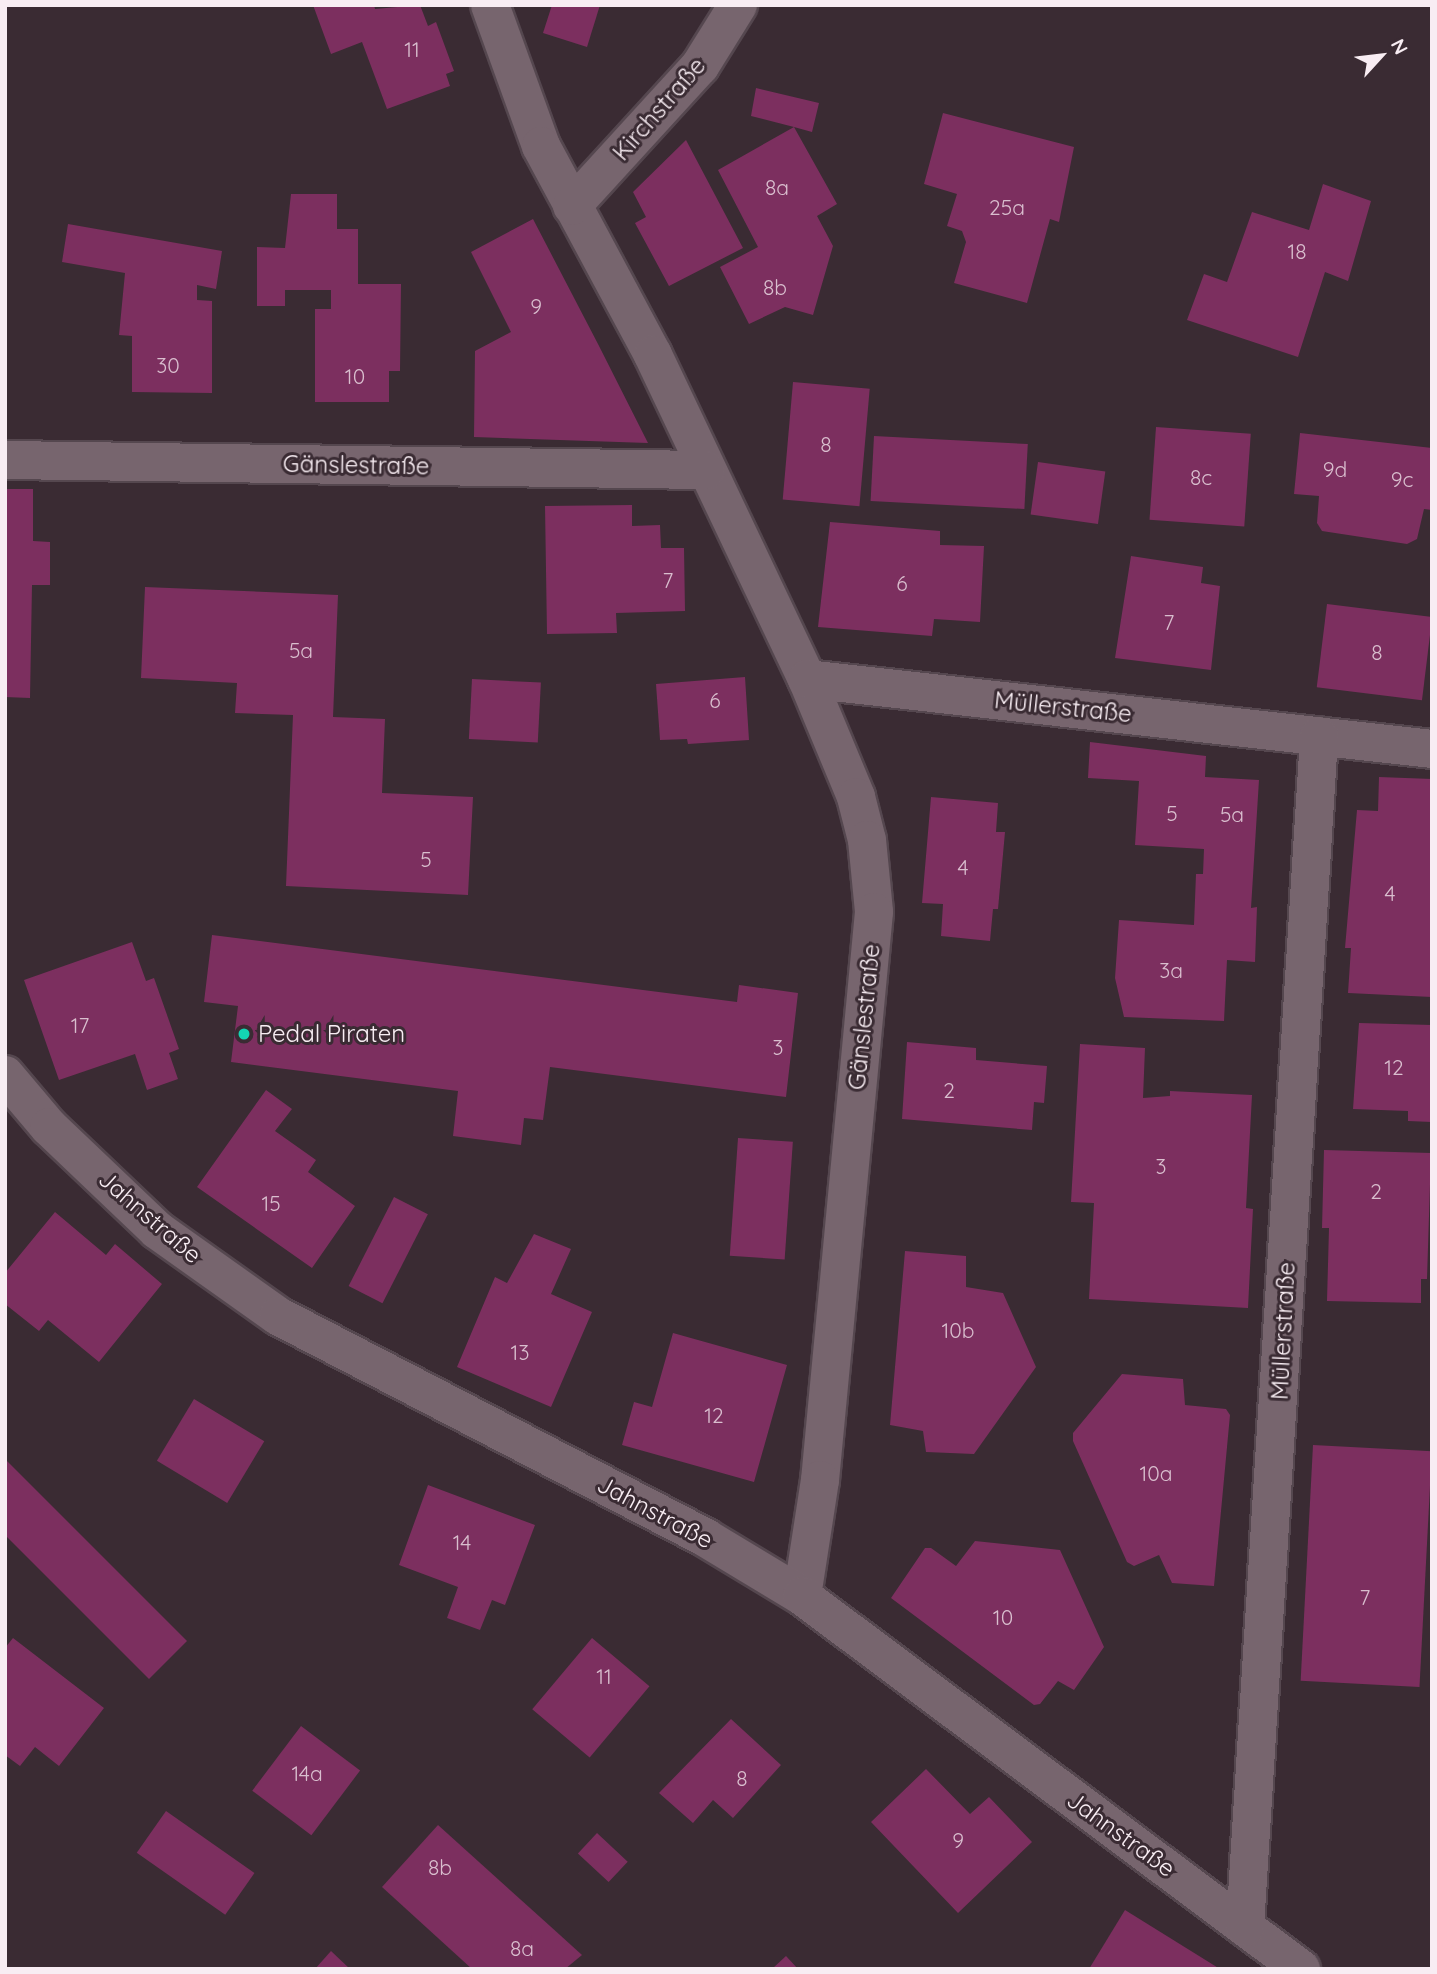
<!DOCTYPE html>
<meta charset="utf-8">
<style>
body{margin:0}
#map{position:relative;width:1437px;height:1974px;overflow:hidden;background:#3a2b33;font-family:Quicksand,sans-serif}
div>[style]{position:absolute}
.building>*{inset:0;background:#7c2f5f;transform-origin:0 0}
.roads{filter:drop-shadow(2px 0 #55474f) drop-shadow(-2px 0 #55474f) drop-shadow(0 2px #55474f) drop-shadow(0 -2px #55474f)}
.minor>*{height:38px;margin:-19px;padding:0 19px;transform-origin:19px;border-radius:19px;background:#77656e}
.dots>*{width:19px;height:19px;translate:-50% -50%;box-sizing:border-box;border:4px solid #3a2b33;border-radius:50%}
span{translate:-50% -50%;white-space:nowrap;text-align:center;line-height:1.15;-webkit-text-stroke:6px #3a2b33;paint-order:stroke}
.number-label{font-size:21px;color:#d9bece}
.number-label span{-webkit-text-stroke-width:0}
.street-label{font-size:24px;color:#f8edf3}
.poi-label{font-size:24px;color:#f8edf3}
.left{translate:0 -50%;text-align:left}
.frame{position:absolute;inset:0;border:7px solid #f8edf3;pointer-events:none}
.north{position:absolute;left:1346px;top:21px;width:70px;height:70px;-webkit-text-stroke:5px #3a2b33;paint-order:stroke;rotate:63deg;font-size:19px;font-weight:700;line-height:28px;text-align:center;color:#f8edf3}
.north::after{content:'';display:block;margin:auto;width:24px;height:32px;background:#f8edf3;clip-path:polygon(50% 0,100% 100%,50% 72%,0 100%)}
</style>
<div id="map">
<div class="building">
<div style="clip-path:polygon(313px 5px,374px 5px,375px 9px,420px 5px,428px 26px,436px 22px,454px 71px,446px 74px,450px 86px,387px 109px,362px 42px,331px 54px)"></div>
<div style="clip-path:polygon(552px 5px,600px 5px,587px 47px,543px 33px)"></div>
<div style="clip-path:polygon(756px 88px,819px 103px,812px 132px,794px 127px,837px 204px,817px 216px,833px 246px,813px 315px,785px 307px,749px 324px,720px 267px,758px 247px,718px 170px,794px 127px,751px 116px)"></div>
<div style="clip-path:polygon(943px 113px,1074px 147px,1059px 222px,1050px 219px,1027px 303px,954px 283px,966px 242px,962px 231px,947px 226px,957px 194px,924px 184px)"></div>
<div style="clip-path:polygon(686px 140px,743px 248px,669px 286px,635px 223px,646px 217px,633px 192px)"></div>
<div style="clip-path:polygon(1323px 184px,1371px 201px,1348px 281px,1325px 272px,1298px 357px,1187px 320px,1204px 274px,1227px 282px,1252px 212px,1309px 230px)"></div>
<div style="clip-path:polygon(291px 194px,337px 194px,337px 229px,358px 229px,358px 284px,401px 284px,400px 371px,389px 371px,389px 402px,315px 402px,315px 309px,331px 309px,331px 290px,285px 290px,285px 306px,257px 306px,257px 247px,285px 248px)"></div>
<div style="clip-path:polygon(533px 219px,598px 344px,648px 443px,474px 437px,475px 351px,511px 332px,471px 252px)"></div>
<div style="clip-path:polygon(68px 224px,222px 251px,216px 289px,197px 285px,197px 300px,212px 301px,212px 393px,132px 392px,132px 336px,119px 335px,125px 273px,62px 262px)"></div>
<div style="left:793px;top:382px;width:77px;height:118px;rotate:5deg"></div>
<div style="left:1156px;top:427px;width:95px;height:93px;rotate:4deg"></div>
<div style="clip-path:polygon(1300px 433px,1432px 448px,1432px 510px,1424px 509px,1417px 539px,1407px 544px,1322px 531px,1317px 523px,1319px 496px,1294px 494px)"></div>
<div style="left:874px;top:436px;width:154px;height:65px;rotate:3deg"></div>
<div style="left:1038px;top:462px;width:68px;height:53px;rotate:8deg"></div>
<div style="clip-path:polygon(5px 489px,33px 489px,33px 541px,50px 542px,50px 585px,32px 585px,30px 698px,5px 697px)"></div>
<div style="clip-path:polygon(632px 505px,632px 526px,660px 525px,661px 548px,684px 548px,685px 611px,616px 613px,617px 633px,547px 634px,545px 506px)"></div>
<div style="clip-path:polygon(830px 522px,940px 531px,940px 545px,984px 546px,980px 622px,934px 619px,932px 636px,818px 627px)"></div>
<div style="clip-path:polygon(1131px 556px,1203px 567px,1201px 583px,1220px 586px,1211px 670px,1115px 658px)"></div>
<div style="clip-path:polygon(145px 587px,338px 595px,333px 717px,385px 719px,382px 793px,473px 797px,468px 895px,286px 886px,293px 715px,235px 713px,237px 683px,141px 678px)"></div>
<div style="left:1327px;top:604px;width:106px;height:84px;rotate:7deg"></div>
<div style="clip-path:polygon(745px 677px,749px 740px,688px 744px,687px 739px,660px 740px,656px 684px)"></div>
<div style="left:472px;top:679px;width:69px;height:60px;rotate:3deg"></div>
<div style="clip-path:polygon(1090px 742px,1206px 756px,1205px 777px,1259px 780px,1251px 908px,1257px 907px,1255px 962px,1227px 960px,1224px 1021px,1124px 1017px,1115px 978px,1119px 920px,1194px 925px,1196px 874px,1203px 874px,1204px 849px,1135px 845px,1139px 781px,1088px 778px)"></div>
<div style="clip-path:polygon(1379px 777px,1432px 779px,1432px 997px,1348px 993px,1351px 948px,1345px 948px,1357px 810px,1378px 811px)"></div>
<div style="clip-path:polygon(931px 797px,998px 803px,996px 832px,1005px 832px,998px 909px,993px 909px,990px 941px,941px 936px,943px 904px,922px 903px)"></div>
<div style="clip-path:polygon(212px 935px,737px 1002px,739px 985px,798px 993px,786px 1097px,550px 1067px,543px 1120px,524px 1118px,521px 1145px,453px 1136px,458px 1091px,231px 1062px,238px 1006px,204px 1002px)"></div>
<div style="clip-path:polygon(132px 942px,146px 981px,154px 978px,179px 1049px,169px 1053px,178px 1079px,147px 1090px,135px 1054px,59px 1080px,24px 980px)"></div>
<div style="clip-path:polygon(1359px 1023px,1432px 1025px,1432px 1122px,1408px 1121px,1408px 1111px,1353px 1109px)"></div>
<div style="clip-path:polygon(907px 1042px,976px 1048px,976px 1060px,1047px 1066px,1044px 1103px,1034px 1102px,1032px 1130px,902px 1119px)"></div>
<div style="clip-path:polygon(1080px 1044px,1145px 1048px,1143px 1098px,1170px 1096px,1170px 1091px,1252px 1095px,1246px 1208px,1253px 1209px,1248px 1308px,1089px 1299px,1094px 1203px,1071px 1202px)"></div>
<div style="clip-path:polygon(266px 1090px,292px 1109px,275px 1131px,316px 1160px,308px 1172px,355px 1206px,312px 1268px,197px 1187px)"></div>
<div style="left:738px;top:1138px;width:55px;height:118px;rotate:4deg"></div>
<div style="clip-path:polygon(1324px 1150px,1431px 1153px,1427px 1279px,1421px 1279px,1421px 1303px,1327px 1301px,1329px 1228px,1322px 1228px)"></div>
<div style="left:394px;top:1197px;width:38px;height:100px;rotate:27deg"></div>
<div style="clip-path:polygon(55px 1212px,106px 1255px,115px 1244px,162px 1284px,99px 1362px,48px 1320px,39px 1331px,5px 1304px,5px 1273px)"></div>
<div style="clip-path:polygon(534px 1234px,571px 1249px,551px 1294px,592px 1312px,551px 1407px,457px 1367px,495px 1277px,507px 1283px)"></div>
<div style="clip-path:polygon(905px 1251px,966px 1256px,966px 1287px,1003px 1293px,1036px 1367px,974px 1454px,926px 1452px,923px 1431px,890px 1425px)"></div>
<div style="clip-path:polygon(673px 1333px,787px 1365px,754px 1482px,622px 1445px,634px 1402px,652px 1407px)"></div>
<div style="clip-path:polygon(1122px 1374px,1183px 1379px,1185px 1405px,1226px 1409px,1230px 1415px,1214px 1586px,1172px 1583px,1159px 1555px,1134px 1566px,1127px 1562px,1073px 1441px,1073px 1433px)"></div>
<div style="left:194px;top:1399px;width:82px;height:72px;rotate:31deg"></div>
<div style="left:1313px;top:1445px;width:119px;height:236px;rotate:3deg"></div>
<div style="clip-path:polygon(5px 1459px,187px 1641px,149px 1679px,5px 1535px)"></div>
<div style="clip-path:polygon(428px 1485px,535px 1525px,505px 1605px,492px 1600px,480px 1630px,447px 1618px,458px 1587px,399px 1565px)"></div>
<div style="clip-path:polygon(975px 1541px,1060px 1550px,1104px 1647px,1074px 1690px,1058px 1681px,1040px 1704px,1034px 1705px,891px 1598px,925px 1548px,931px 1548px,956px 1566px)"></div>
<div style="clip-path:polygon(13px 1638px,104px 1708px,59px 1766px,35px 1747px,20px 1766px,5px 1755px,5px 1648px)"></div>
<div style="left:592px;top:1638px;width:75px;height:93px;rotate:40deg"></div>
<div style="clip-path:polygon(731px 1719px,781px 1765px,733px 1818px,713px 1800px,693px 1823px,659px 1793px)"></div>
<div style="left:301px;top:1726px;width:74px;height:81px;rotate:37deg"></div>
<div style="clip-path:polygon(926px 1769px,970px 1814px,989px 1797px,1032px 1842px,958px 1913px,871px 1822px)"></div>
<div style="left:166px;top:1811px;width:108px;height:51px;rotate:35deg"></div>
<div style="clip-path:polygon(438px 1825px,550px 1926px,582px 1955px,565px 1969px,472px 1969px,382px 1887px)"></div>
<div style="left:597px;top:1833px;width:42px;height:28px;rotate:43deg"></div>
<div style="clip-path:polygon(1125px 1910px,1220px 1969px,1089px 1969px)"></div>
<div style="clip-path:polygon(331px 1951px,350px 1969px,315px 1969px)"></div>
<div style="clip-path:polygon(786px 1956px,798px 1969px,772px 1969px)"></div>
</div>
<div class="roads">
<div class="minor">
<div style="left:490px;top:5px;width:150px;rotate:70.1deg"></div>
<div style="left:541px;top:146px;width:237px;rotate:61.8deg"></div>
<div style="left:653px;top:355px;width:359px;rotate:64.6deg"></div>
<div style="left:807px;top:679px;width:128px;rotate:67.4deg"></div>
<div style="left:856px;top:797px;width:44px;rotate:75.7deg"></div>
<div style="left:867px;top:840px;width:72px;rotate:84.4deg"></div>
<div style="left:874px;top:912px;width:571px;rotate:95.43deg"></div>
<div style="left:820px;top:1480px;width:117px;rotate:98.8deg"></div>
<div style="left:572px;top:206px;width:190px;rotate:-47.6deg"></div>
<div style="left:700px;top:66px;width:72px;rotate:-58.1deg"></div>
<div style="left:5px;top:460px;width:701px;rotate:0.82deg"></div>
<div style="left:807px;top:679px;width:629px;rotate:6.39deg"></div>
<div style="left:5px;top:1075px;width:68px;rotate:49.8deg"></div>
<div style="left:49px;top:1127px;width:149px;rotate:43.6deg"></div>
<div style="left:157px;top:1230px;width:148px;rotate:35.4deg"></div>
<div style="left:278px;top:1316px;width:482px;rotate:27.4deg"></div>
<div style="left:706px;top:1538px;width:112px;rotate:31.1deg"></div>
<div style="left:802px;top:1596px;width:623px;rotate:36.78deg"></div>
<div style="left:1245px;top:1927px;width:1193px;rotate:-86.44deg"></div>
</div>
</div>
<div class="dots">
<div style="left:244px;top:1034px;background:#13d5b3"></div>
</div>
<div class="number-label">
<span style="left:412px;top:49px">11</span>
<span style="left:777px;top:187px">8a</span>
<span style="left:1007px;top:207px">25a</span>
<span style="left:1297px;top:251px">18</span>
<span style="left:775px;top:287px">8b</span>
<span style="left:536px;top:306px">9</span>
<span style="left:168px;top:365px">30</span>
<span style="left:355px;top:376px">10</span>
<span style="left:826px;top:444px">8</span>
<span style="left:1335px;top:469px">9d</span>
<span style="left:1201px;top:477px">8c</span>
<span style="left:1402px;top:479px">9c</span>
<span style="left:668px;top:580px">7</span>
<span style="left:902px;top:583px">6</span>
<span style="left:1169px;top:622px">7</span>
<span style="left:301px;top:650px">5a</span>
<span style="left:1377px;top:652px">8</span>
<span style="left:715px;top:700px">6</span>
<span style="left:1172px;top:813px">5</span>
<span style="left:1232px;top:814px">5a</span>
<span style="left:426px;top:859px">5</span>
<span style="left:963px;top:867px">4</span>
<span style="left:1390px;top:893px">4</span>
<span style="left:1171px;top:970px">3a</span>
<span style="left:80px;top:1025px">17</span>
<span style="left:778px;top:1047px">3</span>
<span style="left:1394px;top:1067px">12</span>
<span style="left:949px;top:1090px">2</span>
<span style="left:1161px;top:1166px">3</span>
<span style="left:1376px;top:1191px">2</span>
<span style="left:271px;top:1203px">15</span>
<span style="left:958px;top:1330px">10b</span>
<span style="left:520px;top:1352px">13</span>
<span style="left:714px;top:1415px">12</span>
<span style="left:1156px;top:1473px">10a</span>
<span style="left:462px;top:1542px">14</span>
<span style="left:1365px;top:1597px">7</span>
<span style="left:1003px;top:1617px">10</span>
<span style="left:604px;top:1676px">11</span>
<span style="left:307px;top:1773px">14a</span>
<span style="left:742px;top:1778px">8</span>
<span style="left:958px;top:1840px">9</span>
<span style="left:440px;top:1867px">8b</span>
<span style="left:522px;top:1948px">8a</span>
</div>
<div class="street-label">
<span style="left:659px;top:109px;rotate:-49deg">Kirchstraße</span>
<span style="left:356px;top:465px;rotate:1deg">Gänslestraße</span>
<span style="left:1063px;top:707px;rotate:6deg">Müllerstraße</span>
<span style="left:864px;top:1017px;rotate:-84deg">Gänslestraße</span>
<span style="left:150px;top:1217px;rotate:41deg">Jahnstraße</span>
<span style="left:1283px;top:1331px;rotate:-87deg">Müllerstraße</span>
<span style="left:655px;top:1512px;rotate:28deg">Jahnstraße</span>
<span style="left:1121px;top:1834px;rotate:36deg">Jahnstraße</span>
</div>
<div class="poi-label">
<span class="left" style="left:258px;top:1034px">Pedal Piraten</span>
</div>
<div class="frame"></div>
<div class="north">N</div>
</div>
